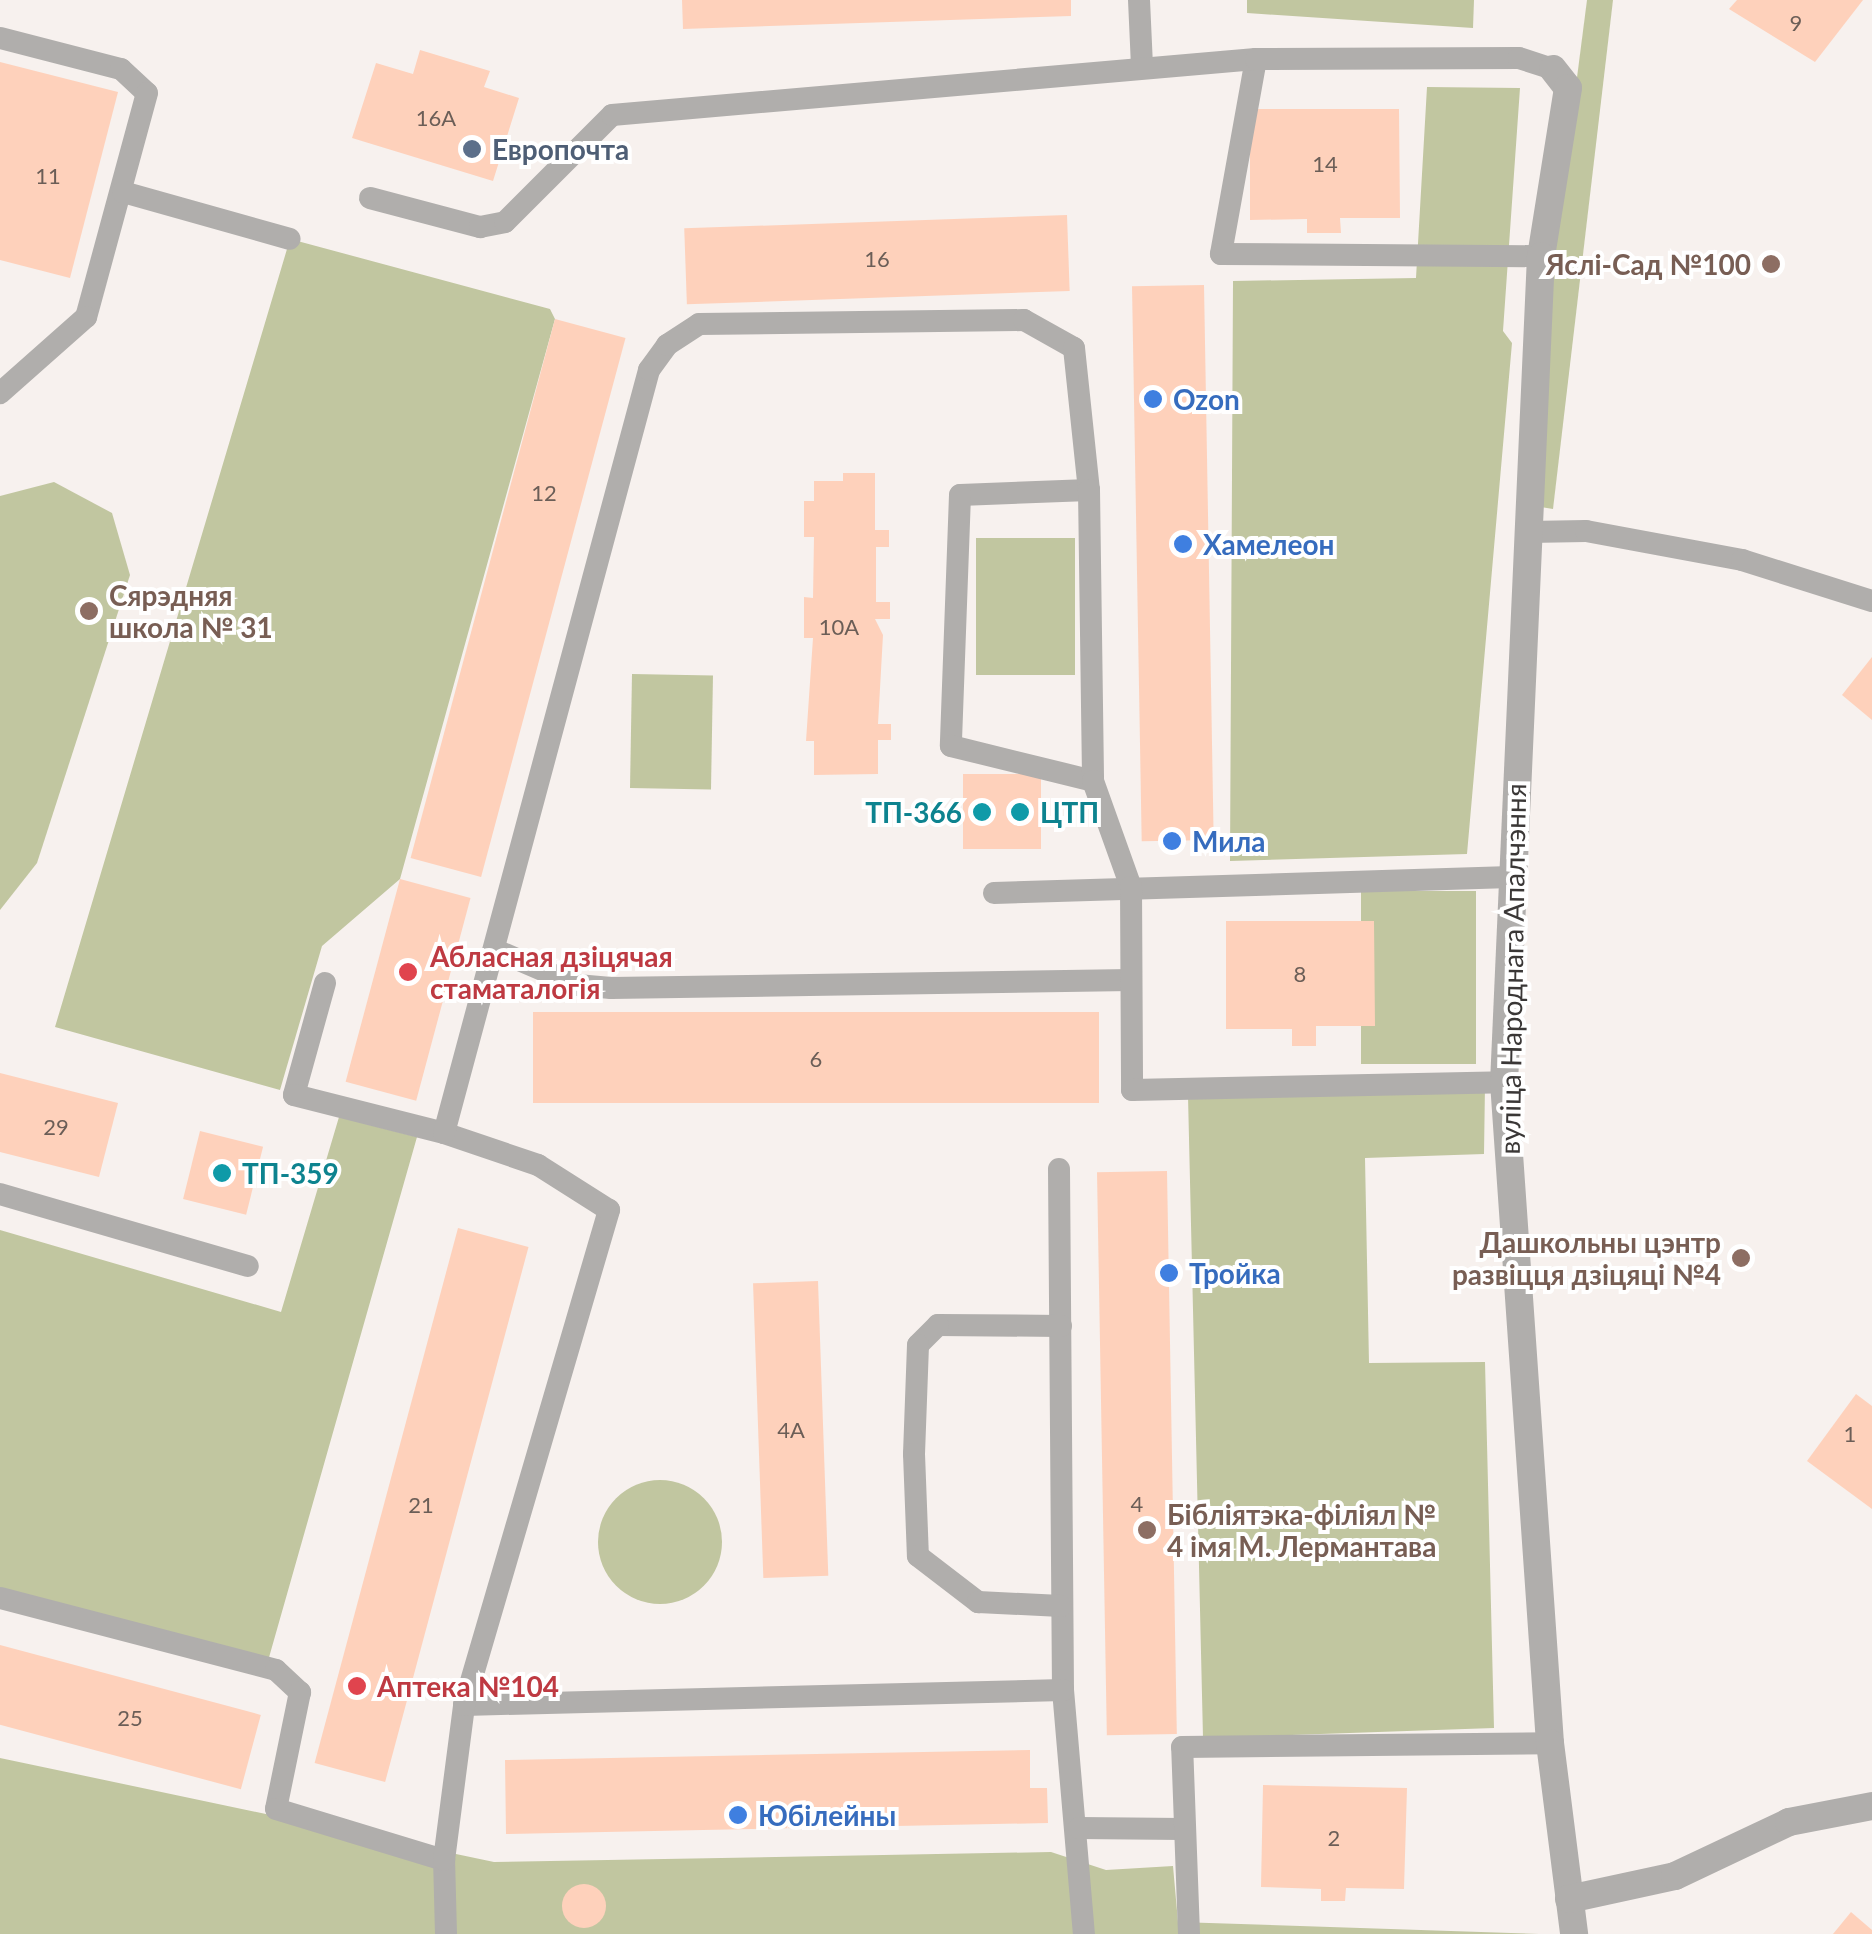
<!DOCTYPE html>
<meta charset="utf-8">
<style>
body{margin:0}
#map{position:relative;width:1872px;height:1934px;overflow:hidden;background:#f7f1ee;font-family:Lato,sans-serif}
div>[style]{position:absolute}
.green>*{inset:0;background:#c1c6a0;transform-origin:0 0}
.round{border-radius:50%}
.building>*{inset:0;background:#fed1bb;transform-origin:0 0}
.service>*{height:22px;margin:-11px;padding:0 11px;transform-origin:11px;border-radius:11px;background:#b0aeac}
.minor>*{height:28px;margin:-14px;padding:0 14px;transform-origin:14px;border-radius:14px;background:#b0aeac}
.dots>*{width:28px;height:28px;translate:-50% -50%;box-sizing:border-box;border:5px solid #fff;border-radius:50%}
span{translate:-50% -50%;white-space:nowrap;text-align:center;line-height:1.15;-webkit-text-stroke:8px #fff;paint-order:stroke}
.number-label{font-size:22px;color:#6b5e57}
.number-label span{-webkit-text-stroke-width:0}
.service-label{font-size:28px;color:#4e5e75;font-weight:700}
.left{translate:0 -50%;text-align:left}
.education-label{font-size:28px;color:#785e54;font-weight:700}
.right{translate:-100% -50%;text-align:right}
.shop-label{font-size:28px;color:#366cbe;font-weight:700}
.culture-label{font-size:28px;color:#0d838f;font-weight:700}
.health-label{font-size:28px;color:#be3a42;font-weight:700}
.street-label{font-size:28px;color:#3a3736}
</style>
<div id="map">
<div class="green">
<div style="clip-path:polygon(1247px 0,1474px 0,1473px 28px,1247px 13px)"></div>
<div style="clip-path:polygon(1587px 0,1613px 0,1553px 509px,1522px 504px)"></div>
<div style="clip-path:polygon(1427px 87px,1520px 88px,1503px 331px,1512px 343px,1467px 854px,1230px 861px,1233px 281px,1416px 278px)"></div>
<div style="clip-path:polygon(290px 239px,550px 309px,555px 319px,400px 879px,322px 946px,280px 1090px,55px 1027px)"></div>
<div style="clip-path:polygon(54px 482px,112px 513px,130px 575px,37px 863px,0 910px,0 496px)"></div>
<div style="left:1075px;top:538px;width:137px;height:99px;rotate:90deg"></div>
<div style="left:632px;top:674px;width:81px;height:114px;rotate:1deg"></div>
<div style="left:1361px;top:891px;width:115px;height:173px"></div>
<div style="clip-path:polygon(1485px 1085px,1484px 1154px,1365px 1158px,1369px 1363px,1485px 1362px,1494px 1728px,1203px 1738px,1188px 1096px)"></div>
<div style="clip-path:polygon(339px 1117px,417px 1137px,266px 1668px,0 1597px,0 1230px,281px 1312px)"></div>
<div class="round" style="left:598px;top:1480px;width:124px;height:124px"></div>
<div style="clip-path:polygon(0 1758px,494px 1862px,1051px 1852px,1106px 1870px,1173px 1866px,1178px 1922px,1539px 1934px,0 1934px)"></div>
</div>
<div class="building">
<div style="clip-path:polygon(682px 0,1071px 0,1071px 16px,683px 29px)"></div>
<div style="clip-path:polygon(1737px 0,1863px 0,1815px 62px,1729px 9px)"></div>
<div style="clip-path:polygon(420px 50px,490px 71px,484px 87px,519px 98px,493px 181px,352px 138px,376px 63px,413px 74px)"></div>
<div style="clip-path:polygon(0 62px,118px 92px,70px 278px,0 260px)"></div>
<div style="clip-path:polygon(1250px 109px,1399px 109px,1400px 218px,1340px 218px,1341px 233px,1307px 233px,1307px 219px,1250px 220px)"></div>
<div style="left:1067px;top:215px;width:76px;height:383px;rotate:88deg"></div>
<div style="left:1204px;top:285px;width:555px;height:72px;rotate:89deg"></div>
<div style="left:555px;top:319px;width:73px;height:558px;rotate:15deg"></div>
<div style="clip-path:polygon(843px 473px,875px 473px,875px 530px,889px 530px,889px 547px,876px 547px,876px 602px,890px 602px,890px 619px,875px 619px,883px 635px,878px 724px,891px 724px,891px 740px,878px 740px,878px 774px,814px 775px,814px 741px,806px 741px,813px 638px,804px 638px,804px 597px,813px 598px,814px 537px,804px 537px,804px 501px,814px 501px,814px 481px,843px 481px)"></div>
<div style="clip-path:polygon(1872px 657px,1872px 720px,1842px 695px)"></div>
<div style="left:1041px;top:774px;width:75px;height:78px;rotate:90deg"></div>
<div style="left:400px;top:879px;width:73px;height:210px;rotate:15deg"></div>
<div style="clip-path:polygon(1226px 921px,1374px 921px,1375px 1026px,1316px 1026px,1316px 1046px,1292px 1046px,1292px 1029px,1226px 1029px)"></div>
<div style="left:533px;top:1012px;width:566px;height:91px"></div>
<div style="clip-path:polygon(0 1073px,118px 1103px,99px 1177px,0 1152px)"></div>
<div style="left:200px;top:1131px;width:65px;height:70px;rotate:14deg"></div>
<div style="left:1167px;top:1171px;width:563px;height:70px;rotate:89deg"></div>
<div style="left:458px;top:1228px;width:73px;height:554px;rotate:15deg"></div>
<div style="left:818px;top:1281px;width:295px;height:65px;rotate:88deg"></div>
<div style="clip-path:polygon(1856px 1394px,1872px 1406px,1872px 1509px,1807px 1461px)"></div>
<div style="left:0;top:1645px;width:270px;height:77px;rotate:15deg"></div>
<div style="clip-path:polygon(1030px 1750px,1030px 1788px,1047px 1788px,1048px 1823px,506px 1834px,505px 1760px)"></div>
<div style="clip-path:polygon(1263px 1785px,1407px 1788px,1404px 1889px,1346px 1888px,1345px 1901px,1321px 1901px,1321px 1889px,1261px 1887px)"></div>
<div class="round" style="left:562px;top:1884px;width:44px;height:44px"></div>
<div style="clip-path:polygon(1851px 1912px,1872px 1930px,1872px 1934px,1833px 1934px)"></div>
</div>
<div class="service">
<div style="left:1139px;top:0;width:67px;rotate:87.4deg"></div>
<div style="left:0;top:38px;width:125px;rotate:14.4deg"></div>
<div style="left:121px;top:69px;width:35px;rotate:43deg"></div>
<div style="left:147px;top:93px;width:232px;rotate:105.2deg"></div>
<div style="left:86px;top:317px;width:115px;rotate:138.5deg"></div>
<div style="left:1256px;top:59px;width:198px;rotate:100.2deg"></div>
<div style="left:1221px;top:254px;width:320px;rotate:0.4deg"></div>
<div style="left:123px;top:192px;width:173px;rotate:15.7deg"></div>
<div style="left:370px;top:198px;width:114px;rotate:14.8deg"></div>
<div style="left:480px;top:227px;width:25px;rotate:-11deg"></div>
<div style="left:505px;top:222px;width:151px;rotate:-45deg"></div>
<div style="left:612px;top:115px;width:646px;rotate:-4.97deg"></div>
<div style="left:1256px;top:59px;width:263px;rotate:-0.2deg"></div>
<div style="left:1519px;top:58px;width:36px;rotate:18deg"></div>
<div style="left:1089px;top:490px;width:129px;rotate:177.8deg"></div>
<div style="left:960px;top:495px;width:251px;rotate:92.1deg"></div>
<div style="left:951px;top:746px;width:146px;rotate:13.8deg"></div>
<div style="left:1528px;top:532px;width:58px;rotate:-1deg"></div>
<div style="left:1586px;top:531px;width:159px;rotate:10.5deg"></div>
<div style="left:1742px;top:560px;width:136px;rotate:17.5deg"></div>
<div style="left:994px;top:893px;width:517px;rotate:-1.77deg"></div>
<div style="left:498px;top:951px;width:86px;rotate:23.3deg"></div>
<div style="left:577px;top:985px;width:34px;rotate:5deg"></div>
<div style="left:611px;top:988px;width:520px;rotate:-0.88deg"></div>
<div style="left:325px;top:983px;width:116px;rotate:105.5deg"></div>
<div style="left:294px;top:1095px;width:155px;rotate:14.2deg"></div>
<div style="left:1059px;top:1169px;width:521px;rotate:89.56deg"></div>
<div style="left:1063px;top:1690px;width:245px;rotate:85.1deg"></div>
<div style="left:0;top:1194px;width:258px;rotate:16.2deg"></div>
<div style="left:1061px;top:1326px;width:123px;rotate:-179.5deg"></div>
<div style="left:938px;top:1325px;width:28px;rotate:135deg"></div>
<div style="left:918px;top:1345px;width:109px;rotate:92.1deg"></div>
<div style="left:914px;top:1454px;width:102px;rotate:87.8deg"></div>
<div style="left:918px;top:1556px;width:76px;rotate:37.5deg"></div>
<div style="left:978px;top:1602px;width:83px;rotate:2.8deg"></div>
<div style="left:0;top:1598px;width:285px;rotate:14.6deg"></div>
<div style="left:276px;top:1670px;width:33px;rotate:43deg"></div>
<div style="left:300px;top:1692px;width:119px;rotate:101.6deg"></div>
<div style="left:276px;top:1809px;width:176px;rotate:16.9deg"></div>
<div style="left:464px;top:1705px;width:599px;rotate:-1.43deg"></div>
<div style="left:1079px;top:1828px;width:103px;rotate:0.6deg"></div>
<div style="left:446px;top:1934px;width:74px;rotate:-91.5deg"></div>
<div style="left:444px;top:1860px;width:156px;rotate:-82.6deg"></div>
<div style="left:464px;top:1705px;width:516px;rotate:-73.67deg"></div>
<div style="left:609px;top:1210px;width:84px;rotate:-147.6deg"></div>
<div style="left:538px;top:1165px;width:99px;rotate:-161.2deg"></div>
<div style="left:444px;top:1133px;width:790px;rotate:-74.96deg"></div>
<div style="left:649px;top:370px;width:31px;rotate:-54deg"></div>
<div style="left:667px;top:345px;width:38px;rotate:-33deg"></div>
<div style="left:699px;top:324px;width:325px;rotate:-0.7deg"></div>
<div style="left:1024px;top:320px;width:57px;rotate:29.2deg"></div>
<div style="left:1074px;top:348px;width:143px;rotate:84deg"></div>
<div style="left:1089px;top:490px;width:291px;rotate:89.2deg"></div>
<div style="left:1093px;top:781px;width:113px;rotate:70.3deg"></div>
<div style="left:1131px;top:887px;width:203px;rotate:89.7deg"></div>
<div style="left:1132px;top:1090px;width:372px;rotate:-1.2deg"></div>
<div style="left:1189px;top:1934px;width:187px;rotate:-92.1deg"></div>
<div style="left:1182px;top:1747px;width:368px;rotate:-0.6deg"></div>
</div>
<div class="minor">
<div style="left:1553px;top:69px;width:24px;rotate:52deg"></div>
<div style="left:1568px;top:88px;width:170px;rotate:99.1deg"></div>
<div style="left:1541px;top:256px;width:827px;rotate:92.56deg"></div>
<div style="left:1504px;top:1082px;width:663px;rotate:86.02deg"></div>
<div style="left:1550px;top:1743px;width:193px;rotate:82.8deg"></div>
<div style="left:1569px;top:1899px;width:108px;rotate:-12.2deg"></div>
<div style="left:1675px;top:1876px;width:126px;rotate:-25.3deg"></div>
<div style="left:1789px;top:1822px;width:85px;rotate:-10.9deg"></div>
</div>
<div class="dots">
<div style="left:472px;top:149px;background:#5c6f8a"></div>
<div style="left:1771px;top:264px;background:#8d6e63"></div>
<div style="left:1153px;top:399px;background:#3f7fe0"></div>
<div style="left:1183px;top:544px;background:#3f7fe0"></div>
<div style="left:89px;top:611px;background:#8d6e63"></div>
<div style="left:982px;top:812px;background:#0f9aa8"></div>
<div style="left:1020px;top:812px;background:#0f9aa8"></div>
<div style="left:1172px;top:841px;background:#3f7fe0"></div>
<div style="left:408px;top:972px;background:#e0444e"></div>
<div style="left:222px;top:1173px;background:#0f9aa8"></div>
<div style="left:1741px;top:1258px;background:#8d6e63"></div>
<div style="left:1169px;top:1273px;background:#3f7fe0"></div>
<div style="left:1147px;top:1530px;background:#8d6e63"></div>
<div style="left:357px;top:1686px;background:#e0444e"></div>
<div style="left:738px;top:1815px;background:#3f7fe0"></div>
</div>
<div class="number-label">
<span style="left:1796px;top:23px">9</span>
<span style="left:436px;top:118px">16А</span>
<span style="left:1325px;top:164px">14</span>
<span style="left:48px;top:176px">11</span>
<span style="left:877px;top:259px">16</span>
<span style="left:544px;top:493px">12</span>
<span style="left:839px;top:627px">10А</span>
<span style="left:1300px;top:974px">8</span>
<span style="left:816px;top:1059px">6</span>
<span style="left:56px;top:1127px">29</span>
<span style="left:791px;top:1430px">4А</span>
<span style="left:1850px;top:1434px">1</span>
<span style="left:1137px;top:1504px">4</span>
<span style="left:421px;top:1505px">21</span>
<span style="left:130px;top:1718px">25</span>
<span style="left:1334px;top:1838px">2</span>
</div>
<div class="service-label">
<span class="left" style="left:492px;top:149px">Европочта</span>
</div>
<div class="education-label">
<span class="right" style="left:1751px;top:264px">Яслі-Сад №100</span>
<span class="left" style="left:109px;top:611px">Сярэдняя<br>школа № 31</span>
<span class="right" style="left:1721px;top:1258px">Дашкольны цэнтр<br>развіцця дзіцяці №4</span>
<span class="left" style="left:1167px;top:1530px">Бібліятэка-філіял №<br>4 імя М. Лермантава</span>
</div>
<div class="shop-label">
<span class="left" style="left:1173px;top:399px">Ozon</span>
<span class="left" style="left:1203px;top:544px">Хамелеон</span>
<span class="left" style="left:1192px;top:841px">Мила</span>
<span class="left" style="left:1189px;top:1273px">Тройка</span>
<span class="left" style="left:758px;top:1815px">Юбілейны</span>
</div>
<div class="culture-label">
<span class="right" style="left:962px;top:812px">ТП-366</span>
<span class="left" style="left:1040px;top:812px">ЦТП</span>
<span class="left" style="left:242px;top:1173px">ТП-359</span>
</div>
<div class="health-label">
<span class="left" style="left:430px;top:972px">Абласная дзіцячая<br>стаматалогія</span>
<span class="left" style="left:377px;top:1686px">Аптека №104</span>
</div>
<div class="street-label">
<span style="left:1512px;top:969px;rotate:-89deg">вуліца Народнага Апалчэння</span>
</div>
</div>
